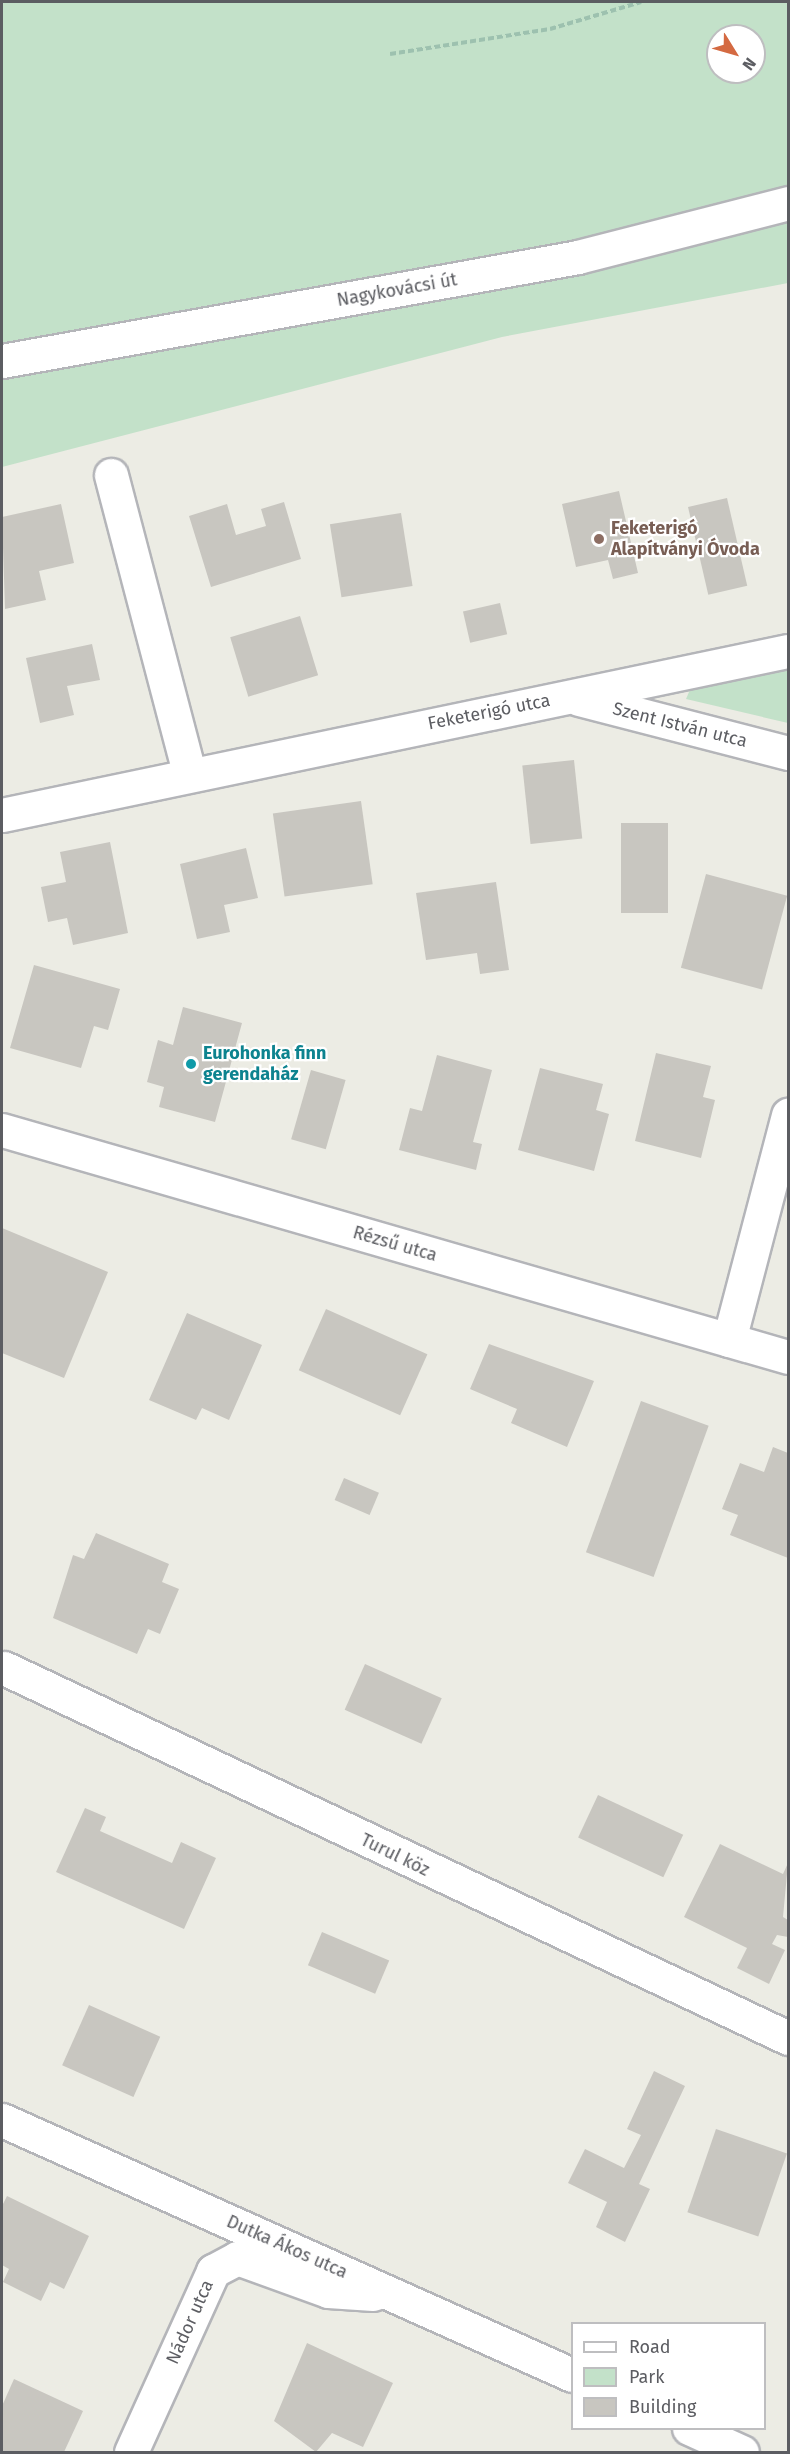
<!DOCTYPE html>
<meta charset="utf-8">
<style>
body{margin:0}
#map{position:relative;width:790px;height:2454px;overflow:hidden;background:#ecece4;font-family:"Fira Sans",sans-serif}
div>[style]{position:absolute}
.green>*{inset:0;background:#c3e1c9}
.building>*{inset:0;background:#c8c6c0;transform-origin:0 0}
.path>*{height:4px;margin-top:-2px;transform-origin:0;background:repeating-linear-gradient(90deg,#9dc1af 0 6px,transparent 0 9px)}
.roads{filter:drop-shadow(2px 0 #b4b5b9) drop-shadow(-2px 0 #b4b5b9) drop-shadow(0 2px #b4b5b9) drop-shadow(0 -2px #b4b5b9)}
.street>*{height:33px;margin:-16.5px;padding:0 16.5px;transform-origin:16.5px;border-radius:16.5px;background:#fff}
.secondary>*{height:33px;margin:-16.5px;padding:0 16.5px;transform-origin:16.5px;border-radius:16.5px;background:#fff}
.dots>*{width:16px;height:16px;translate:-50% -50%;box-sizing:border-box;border:3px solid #fff;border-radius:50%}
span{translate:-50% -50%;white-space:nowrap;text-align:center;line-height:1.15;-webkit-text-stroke:4.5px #fff;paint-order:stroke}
.street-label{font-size:18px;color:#5c5d62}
.education-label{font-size:18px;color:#785e54;font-weight:700}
.left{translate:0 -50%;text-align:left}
.culture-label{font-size:18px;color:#0d838f;font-weight:700}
.frame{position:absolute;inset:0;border:3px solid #5c5d62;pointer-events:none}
.legend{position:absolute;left:571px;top:2322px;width:195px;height:108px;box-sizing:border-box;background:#fff;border:2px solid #bebec0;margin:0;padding:8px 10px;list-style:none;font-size:18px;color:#5c5d62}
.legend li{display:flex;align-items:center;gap:12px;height:30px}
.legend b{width:30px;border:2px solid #bebec0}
.north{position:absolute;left:706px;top:24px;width:60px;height:60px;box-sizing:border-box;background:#fff;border:2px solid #bebec0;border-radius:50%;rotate:127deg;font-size:16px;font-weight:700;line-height:24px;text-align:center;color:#5c5d62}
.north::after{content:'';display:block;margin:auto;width:21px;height:27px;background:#d46a42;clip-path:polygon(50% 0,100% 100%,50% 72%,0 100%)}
</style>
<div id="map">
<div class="green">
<div style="clip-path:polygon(evenodd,2px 2px,788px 2px,788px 283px,502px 337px,2px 467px,2px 2px,718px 36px,754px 36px,754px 72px,718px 72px,718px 36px)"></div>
<div style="clip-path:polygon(788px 666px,788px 723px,686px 699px,692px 685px)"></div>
</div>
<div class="building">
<div style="clip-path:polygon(619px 491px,638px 573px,613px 579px,608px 560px,576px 567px,562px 504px)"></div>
<div style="left:727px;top:498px;width:90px;height:40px;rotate:77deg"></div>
<div style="clip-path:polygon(284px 502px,301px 559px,211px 587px,189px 516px,227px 504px,236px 535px,266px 526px,261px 509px)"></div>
<div style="clip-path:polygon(61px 504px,74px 563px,39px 571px,46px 600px,5px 609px,2px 517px)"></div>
<div style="left:401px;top:513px;width:74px;height:72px;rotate:81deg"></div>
<div style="left:500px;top:603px;width:32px;height:38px;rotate:77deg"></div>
<div style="left:300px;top:616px;width:62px;height:73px;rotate:73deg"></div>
<div style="clip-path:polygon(92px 644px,100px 680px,67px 686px,74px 715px,40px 723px,26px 658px)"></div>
<div style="left:574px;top:760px;width:79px;height:52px;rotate:84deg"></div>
<div style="left:361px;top:801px;width:84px;height:89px;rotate:82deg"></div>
<div style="left:621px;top:823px;width:47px;height:90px"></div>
<div style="clip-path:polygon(110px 842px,128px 933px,73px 945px,67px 918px,48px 922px,41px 887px,66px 882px,60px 852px)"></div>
<div style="clip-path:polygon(246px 848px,258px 898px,224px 905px,230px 932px,197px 939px,180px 864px)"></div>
<div style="left:706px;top:874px;width:84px;height:97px;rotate:15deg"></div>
<div style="clip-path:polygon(496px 882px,509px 970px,480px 974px,477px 953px,426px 960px,416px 893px)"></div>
<div style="clip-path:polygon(34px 965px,120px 989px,108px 1030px,94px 1026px,81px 1068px,10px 1048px)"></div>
<div style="clip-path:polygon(183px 1007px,242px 1023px,215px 1122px,159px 1107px,164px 1087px,147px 1082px,158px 1040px,173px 1045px)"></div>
<div style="clip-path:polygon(656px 1053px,711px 1066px,703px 1097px,715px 1100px,701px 1158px,635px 1141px)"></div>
<div style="clip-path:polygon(437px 1055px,492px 1070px,473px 1142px,482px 1144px,476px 1170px,399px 1150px,410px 1108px,422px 1111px)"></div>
<div style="clip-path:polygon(540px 1068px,603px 1084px,596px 1110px,609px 1114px,594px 1171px,518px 1150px)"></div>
<div style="left:311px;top:1070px;width:36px;height:72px;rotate:16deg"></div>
<div style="clip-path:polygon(2px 1228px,108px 1272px,64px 1378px,2px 1353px)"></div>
<div style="left:326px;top:1309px;width:111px;height:67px;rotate:24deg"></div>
<div style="clip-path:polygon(187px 1313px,262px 1345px,229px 1420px,202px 1408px,196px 1420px,149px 1400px)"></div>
<div style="clip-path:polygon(489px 1344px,594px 1381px,567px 1447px,511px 1423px,517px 1409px,470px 1389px)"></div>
<div style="left:641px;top:1401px;width:72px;height:161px;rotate:20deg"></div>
<div style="clip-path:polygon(773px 1447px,788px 1453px,788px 1558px,730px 1535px,738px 1515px,722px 1509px,740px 1463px,764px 1472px)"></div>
<div style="left:344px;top:1478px;width:38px;height:24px;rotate:23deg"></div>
<div style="clip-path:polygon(96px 1533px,169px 1564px,162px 1582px,179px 1589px,160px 1634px,148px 1629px,137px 1654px,53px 1618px,73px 1555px,84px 1559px)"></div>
<div style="left:365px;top:1664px;width:84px;height:50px;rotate:24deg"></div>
<div style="left:598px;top:1795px;width:94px;height:47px;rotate:25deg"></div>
<div style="clip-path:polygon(85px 1808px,106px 1817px,100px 1831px,172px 1863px,181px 1842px,216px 1858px,184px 1929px,56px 1872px)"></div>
<div style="clip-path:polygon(720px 1844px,783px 1874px,788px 1863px,783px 1917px,788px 1920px,788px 1937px,777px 1935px,772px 1944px,785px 1950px,769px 1984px,737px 1968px,747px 1948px,684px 1917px)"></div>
<div style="left:322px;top:1932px;width:73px;height:36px;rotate:23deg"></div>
<div style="left:89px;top:2005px;width:78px;height:66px;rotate:24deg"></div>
<div style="clip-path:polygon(654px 2071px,685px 2086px,639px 2184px,650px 2189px,625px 2242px,596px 2227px,607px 2202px,568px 2183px,585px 2149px,624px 2168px,641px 2135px,627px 2129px)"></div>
<div style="left:716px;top:2129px;width:75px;height:88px;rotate:19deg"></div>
<div style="clip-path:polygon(7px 2196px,89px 2236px,64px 2289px,50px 2282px,41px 2301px,3px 2282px,9px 2269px,2px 2265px,2px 2206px)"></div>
<div style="clip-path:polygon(307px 2343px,393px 2383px,363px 2447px,332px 2433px,316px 2452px,274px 2421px)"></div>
<div style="clip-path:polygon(14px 2379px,83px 2411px,64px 2452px,2px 2452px,2px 2406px)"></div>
</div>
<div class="path">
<div style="left:390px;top:54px;width:162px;rotate:-8.9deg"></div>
<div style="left:550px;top:29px;width:95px;rotate:-16.5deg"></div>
</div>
<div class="roads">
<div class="street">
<div style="left:111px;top:475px;width:308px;rotate:75.3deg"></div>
<div style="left:579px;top:699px;width:216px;rotate:14.5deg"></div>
<div style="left:2px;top:815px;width:803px;rotate:-11.79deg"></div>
<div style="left:2px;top:1130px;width:818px;rotate:16.11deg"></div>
<div style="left:729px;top:1340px;width:233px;rotate:-75.3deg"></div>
<div style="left:4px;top:1668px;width:867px;rotate:25.26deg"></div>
<div style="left:2px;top:2120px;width:624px;rotate:24.1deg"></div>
<div style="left:689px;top:2428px;width:58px;rotate:24.4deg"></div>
<div style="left:131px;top:2452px;width:199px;rotate:-65.6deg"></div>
<div style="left:213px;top:2271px;width:27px;rotate:-28deg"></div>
<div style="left:237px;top:2258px;width:97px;rotate:19.9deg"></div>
<div style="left:328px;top:2291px;width:45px;rotate:3.8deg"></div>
</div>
<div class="secondary">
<div style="left:2px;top:361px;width:585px;rotate:-10.23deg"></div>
<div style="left:578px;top:257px;width:217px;rotate:-14.4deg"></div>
</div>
</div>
<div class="dots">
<div style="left:599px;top:539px;background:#8d6e63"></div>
<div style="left:191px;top:1064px;background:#0f9aa8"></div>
</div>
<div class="street-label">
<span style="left:397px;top:290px;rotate:-10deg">Nagykovácsi út</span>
<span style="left:489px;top:712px;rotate:-11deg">Feketerigó utca</span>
<span style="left:680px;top:725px;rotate:14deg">Szent István utca</span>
<span style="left:395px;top:1244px;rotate:16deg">Rézsű utca</span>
<span style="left:395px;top:1855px;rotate:26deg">Turul köz</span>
<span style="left:287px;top:2247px;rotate:24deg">Dutka Ákos utca</span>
<span style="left:190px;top:2322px;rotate:-66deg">Nádor utca</span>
</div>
<div class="education-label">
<span class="left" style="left:611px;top:539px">Feketerigó<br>Alapítványi Óvoda</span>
</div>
<div class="culture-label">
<span class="left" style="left:203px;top:1064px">Eurohonka finn<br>gerendaház</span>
</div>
<div class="frame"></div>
<ul class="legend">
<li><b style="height:8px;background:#fff"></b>Road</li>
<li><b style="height:16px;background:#c3e1c9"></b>Park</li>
<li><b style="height:16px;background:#c8c6c0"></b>Building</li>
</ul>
<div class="north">N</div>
</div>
